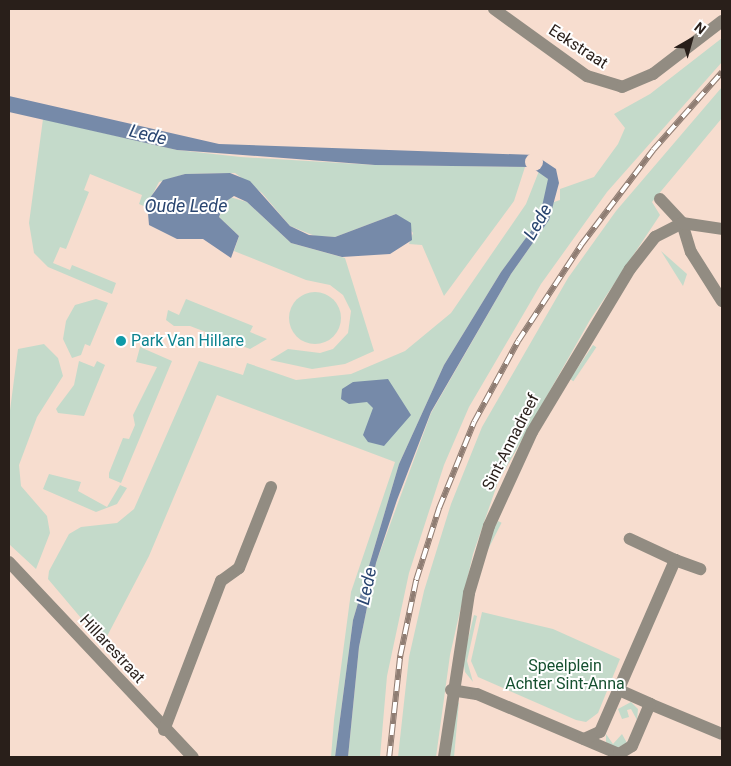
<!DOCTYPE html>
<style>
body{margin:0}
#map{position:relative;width:731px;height:766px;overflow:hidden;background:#f7ddcf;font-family:Roboto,sans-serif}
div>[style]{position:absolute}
.green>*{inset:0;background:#c4daca;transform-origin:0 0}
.round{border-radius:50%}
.water>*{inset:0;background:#768aa9}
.pier>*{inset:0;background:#f7ddcf}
.minor>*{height:12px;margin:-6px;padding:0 6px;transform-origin:6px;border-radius:6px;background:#928c82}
.rail>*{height:5.5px;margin-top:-2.75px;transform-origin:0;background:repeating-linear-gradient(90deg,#fff 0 11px,#8f7d73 0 22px);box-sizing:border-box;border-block:1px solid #8f7d73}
.dots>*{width:14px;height:14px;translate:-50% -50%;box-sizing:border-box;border:2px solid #fff;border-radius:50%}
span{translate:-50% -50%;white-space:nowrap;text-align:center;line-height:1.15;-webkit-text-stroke:4px #fff;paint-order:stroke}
.street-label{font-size:16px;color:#291f1a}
.culture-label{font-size:16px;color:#0d838f}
.left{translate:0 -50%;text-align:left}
.park-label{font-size:16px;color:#165030}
.water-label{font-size:18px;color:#294570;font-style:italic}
.frame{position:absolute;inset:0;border:10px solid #291f1a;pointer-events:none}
.north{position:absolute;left:666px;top:15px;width:50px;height:50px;-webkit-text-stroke:4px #fff;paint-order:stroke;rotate:38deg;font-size:14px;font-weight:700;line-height:20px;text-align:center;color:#291f1a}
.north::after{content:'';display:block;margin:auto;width:18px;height:22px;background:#291f1a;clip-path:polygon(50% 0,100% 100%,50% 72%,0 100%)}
</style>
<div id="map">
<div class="green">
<div style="clip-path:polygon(722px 38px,722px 62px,607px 192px,541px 284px,469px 407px,444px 465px,409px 573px,387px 676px,380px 757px,348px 757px,359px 647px,376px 563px,431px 413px,511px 274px,542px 230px,554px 202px,560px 200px,560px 189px,594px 177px,618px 144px,625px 128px,614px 114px,650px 94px)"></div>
<div style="clip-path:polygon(722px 87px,722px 118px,652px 202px,660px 215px,590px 320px,498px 482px,473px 554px,450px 655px,436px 757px,398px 757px,409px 657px,424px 591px,451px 504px,482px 427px,568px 278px,616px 211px)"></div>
<div style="clip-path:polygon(43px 119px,177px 150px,241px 157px,375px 165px,525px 167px,514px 201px,444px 296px,422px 245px,409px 244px,413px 233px,396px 214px,335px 237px,315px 236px,290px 226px,262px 193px,235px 173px,185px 174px,159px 182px,146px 207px,139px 204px,142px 195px,90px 174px,84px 190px,89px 192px,66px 249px,60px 247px,53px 263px,70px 270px,72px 265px,116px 283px,112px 294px,48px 267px,34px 253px,29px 223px)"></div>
<div style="clip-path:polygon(539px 171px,548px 179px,549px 191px,539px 221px,501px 272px,444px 365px,399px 464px,353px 620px,335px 757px,331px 757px,334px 720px,351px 592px,395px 462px,217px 395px,149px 556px,103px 644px,48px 579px,49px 571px,69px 534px,81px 527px,117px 523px,134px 509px,199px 361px,243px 375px,247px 363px,296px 380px,351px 374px,405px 351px,451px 313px,526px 204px)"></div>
<div style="clip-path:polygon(230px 197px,247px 202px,291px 243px,345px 258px,374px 351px,345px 364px,312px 369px,270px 360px,288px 349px,320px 353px,333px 349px,348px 333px,351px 311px,343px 295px,330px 285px,306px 280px,234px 251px,239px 236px,219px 217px)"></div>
<div style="clip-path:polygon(661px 251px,687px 274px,683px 286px)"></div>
<div class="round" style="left:289px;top:292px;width:52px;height:52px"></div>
<div style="clip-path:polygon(96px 299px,108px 303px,90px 346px,85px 344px,81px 355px,72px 358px,63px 339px,66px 321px,75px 305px)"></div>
<div style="clip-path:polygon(186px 299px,253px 326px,250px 332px,267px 339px,250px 349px,190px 326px,174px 326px,166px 320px,168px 310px,179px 315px)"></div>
<div style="clip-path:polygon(44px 344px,58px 358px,63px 376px,37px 417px,19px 465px,21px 486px,47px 516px,50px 533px,36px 569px,9px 544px,9px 418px,18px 349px)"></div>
<div style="left:593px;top:345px;width:4px;height:41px;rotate:34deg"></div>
<div style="clip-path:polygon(140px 347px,172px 361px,121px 483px,109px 478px,109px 473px,123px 438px,129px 439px,135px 425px,133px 415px,157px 367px,136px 362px)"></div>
<div style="clip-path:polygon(79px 361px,94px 367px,97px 361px,105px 365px,84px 416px,58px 413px,56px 409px,74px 385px)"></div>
<div style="clip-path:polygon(49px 474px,81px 482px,78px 491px,107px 507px,120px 485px,127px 488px,117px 504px,96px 512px,43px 489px)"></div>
<div style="left:498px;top:521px;width:4px;height:45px;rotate:27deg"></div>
<div style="clip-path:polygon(482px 612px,553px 629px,620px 659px,598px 713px,586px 722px,576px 720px,478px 677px,471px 661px)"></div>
<div style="clip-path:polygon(474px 615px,477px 616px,467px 661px,473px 682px,465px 672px,463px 659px)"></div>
<div style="clip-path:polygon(459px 702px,454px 757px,450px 757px,457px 705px)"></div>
<div style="clip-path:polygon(631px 702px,638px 709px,637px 720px,631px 709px,627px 710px,629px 717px,622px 719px,618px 709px)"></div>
<div style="clip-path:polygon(606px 734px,613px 744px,622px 734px,627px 743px,617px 748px,606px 742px)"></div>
</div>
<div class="water">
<div style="clip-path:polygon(9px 96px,219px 144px,535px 155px,556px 169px,559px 183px,549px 220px,511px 274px,431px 412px,397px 500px,376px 563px,359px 647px,348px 757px,335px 757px,353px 620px,399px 464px,444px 365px,501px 272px,539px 220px,548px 179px,531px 167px,375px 165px,177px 150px,9px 112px)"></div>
<div style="clip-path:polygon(230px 173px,250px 181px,290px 226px,309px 235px,335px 237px,396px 214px,411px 223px,412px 240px,390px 254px,342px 257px,291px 243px,247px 202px,234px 196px,225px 202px,219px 217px,239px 236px,231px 258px,203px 239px,177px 239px,149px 225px,147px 202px,163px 180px,185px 174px)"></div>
<div style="clip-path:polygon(388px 379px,411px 415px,384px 446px,368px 442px,363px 435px,373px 408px,367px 402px,349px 404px,341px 399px,342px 389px,353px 382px)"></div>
</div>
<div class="pier">
<div class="round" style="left:525px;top:153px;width:18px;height:18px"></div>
</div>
<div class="minor">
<div style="left:494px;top:9px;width:115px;rotate:35.8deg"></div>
<div style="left:587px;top:76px;width:37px;rotate:17deg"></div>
<div style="left:622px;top:87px;width:34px;rotate:-23deg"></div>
<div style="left:653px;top:74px;width:87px;rotate:-37.5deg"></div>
<div style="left:660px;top:199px;width:33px;rotate:47deg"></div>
<div style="left:682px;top:223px;width:30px;rotate:73deg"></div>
<div style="left:691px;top:252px;width:58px;rotate:57.7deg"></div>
<div style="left:675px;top:560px;width:27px;rotate:20deg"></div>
<div style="left:9px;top:562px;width:268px;rotate:46.7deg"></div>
<div style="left:451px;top:690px;width:26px;rotate:9deg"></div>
<div style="left:477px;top:694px;width:154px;rotate:22.9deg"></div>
<div style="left:619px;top:754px;width:15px;rotate:-32deg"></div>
<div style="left:632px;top:746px;width:46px;rotate:-66.8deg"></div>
<div style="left:650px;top:704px;width:78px;rotate:22.6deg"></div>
<div style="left:619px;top:690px;width:34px;rotate:24deg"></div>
<div style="left:164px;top:730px;width:160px;rotate:-69.1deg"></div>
<div style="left:221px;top:581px;width:22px;rotate:-36deg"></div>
<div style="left:239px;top:568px;width:87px;rotate:-68.4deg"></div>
<div style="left:584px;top:739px;width:17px;rotate:-24deg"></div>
<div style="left:600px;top:732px;width:188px;rotate:-66.4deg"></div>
<div style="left:675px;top:560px;width:50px;rotate:-155deg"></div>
<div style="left:444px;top:757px;width:166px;rotate:-81.3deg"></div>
<div style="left:469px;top:593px;width:70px;rotate:-73.4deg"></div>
<div style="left:489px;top:526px;width:103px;rotate:-65.4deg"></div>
<div style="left:532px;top:432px;width:190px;rotate:-59deg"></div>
<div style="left:630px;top:269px;width:41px;rotate:-52deg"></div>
<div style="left:655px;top:237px;width:30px;rotate:-27deg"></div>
<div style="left:682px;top:223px;width:40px;rotate:8.5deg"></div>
</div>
<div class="rail">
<div style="left:389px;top:757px;width:102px;rotate:-83.8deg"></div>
<div style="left:400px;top:656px;width:78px;rotate:-78.1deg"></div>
<div style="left:416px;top:580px;width:76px;rotate:-72.3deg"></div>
<div style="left:439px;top:508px;width:93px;rotate:-67.9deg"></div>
<div style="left:474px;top:422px;width:92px;rotate:-61.5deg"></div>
<div style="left:518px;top:341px;width:115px;rotate:-56.7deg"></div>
<div style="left:581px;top:245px;width:119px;rotate:-52.8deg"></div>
<div style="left:653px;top:150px;width:104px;rotate:-48.5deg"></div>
</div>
<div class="dots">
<div style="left:121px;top:341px;background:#0f9aa8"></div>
</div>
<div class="street-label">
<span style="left:578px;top:47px;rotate:33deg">Eekstraat</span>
<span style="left:511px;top:442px;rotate:-63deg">Sint-Annadreef</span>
<span style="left:112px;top:649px;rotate:47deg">Hillarestraat</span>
</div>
<div class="culture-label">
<span class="left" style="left:131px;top:341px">Park Van Hillare</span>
</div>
<div class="park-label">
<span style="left:565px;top:675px">Speelplein<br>Achter Sint-Anna</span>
</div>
<div class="water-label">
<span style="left:148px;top:135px;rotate:14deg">Lede</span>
<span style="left:186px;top:206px">Oude Lede</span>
<span style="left:538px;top:222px;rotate:-60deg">Lede</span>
<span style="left:367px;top:586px;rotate:-78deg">Lede</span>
</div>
<div class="frame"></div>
<div class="north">N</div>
</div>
